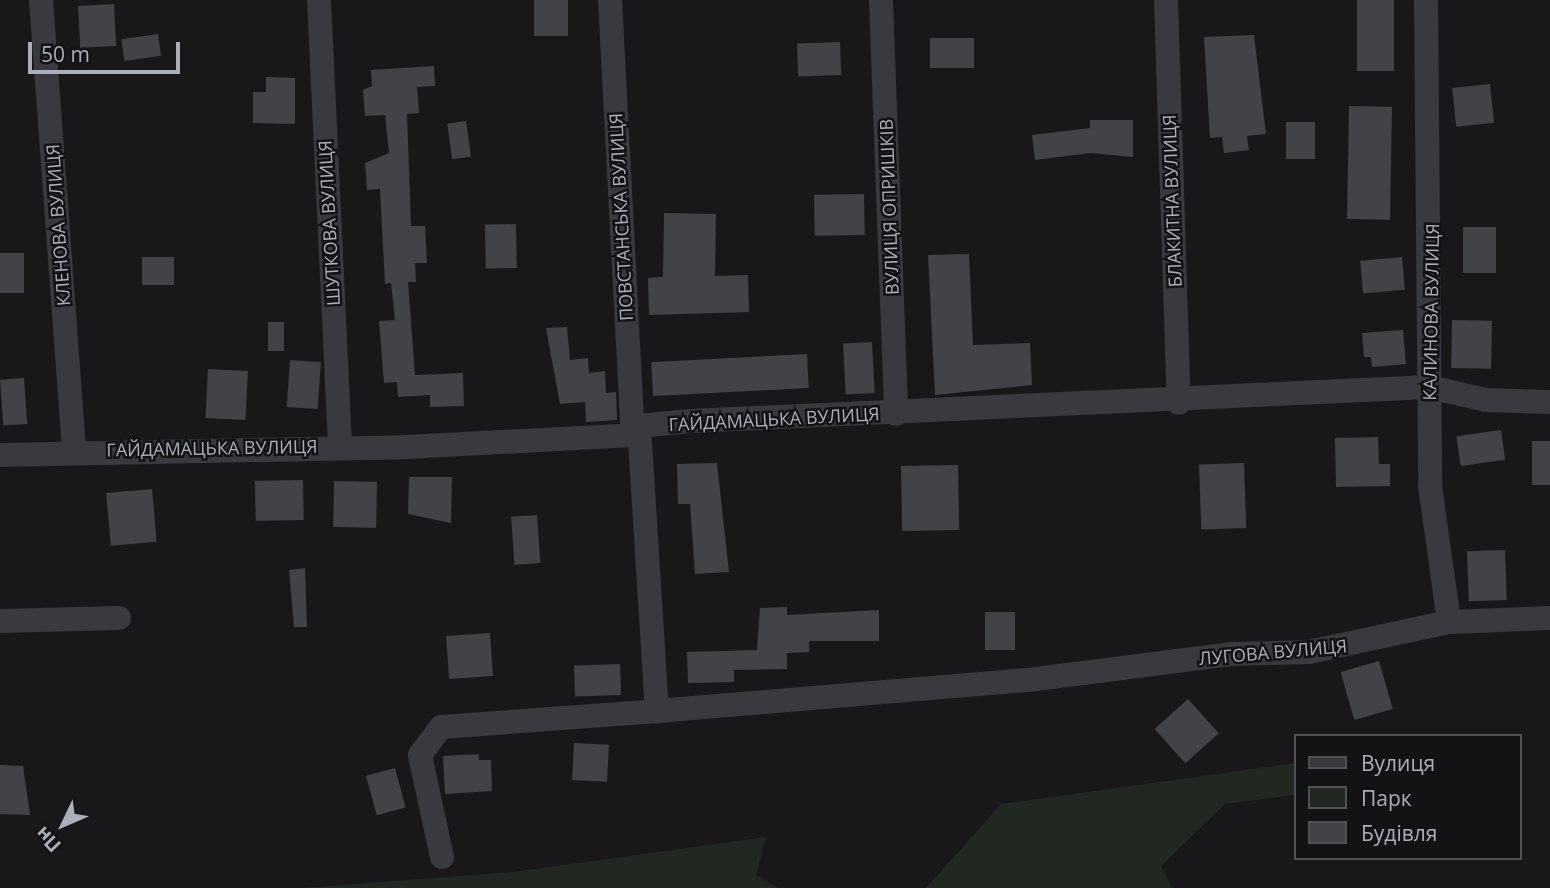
<!DOCTYPE html>
<meta charset="utf-8">
<style>
body{margin:0}
#map{position:relative;width:1550px;height:888px;overflow:hidden;background:#18181a;font-family:"Open Sans",sans-serif}
div>[style]{position:absolute}
.green>*{inset:0;background:#202821}
.building>*{inset:0;background:#424347;transform-origin:0 0}
.minor>*{height:24px;margin:-12px;padding:0 12px;transform-origin:12px;border-radius:12px;background:#393a3f}
span{translate:-50% -50%;white-space:nowrap;text-align:center;line-height:1.15;-webkit-text-stroke:5px #131315;paint-order:stroke}
.street-label{font-size:18px;color:#abafba}
.legend{position:absolute;left:1294px;top:734px;width:228px;height:126px;box-sizing:border-box;background:#131315;border:2px solid #505157;margin:0;padding:9px 12px;list-style:none;font-size:21px;color:#abafba}
.legend li{display:flex;align-items:center;gap:14px;height:35px}
.legend b{width:35px;border:2px solid #505157}
.north{position:absolute;left:28px;top:790px;width:70px;height:70px;-webkit-text-stroke:5px #131315;paint-order:stroke;rotate:226deg;font-size:19px;font-weight:700;line-height:28px;text-align:center;color:#abafba}
.north::after{content:'';display:block;margin:auto;width:24px;height:32px;background:#abafba;clip-path:polygon(50% 0,100% 100%,50% 72%,0 100%)}
.scale{position:absolute;left:28px;top:42px;width:152px;height:32px;box-sizing:border-box;border:4px solid #abafba;border-top:0;padding-left:9px;font-size:21px;line-height:24px;white-space:nowrap;color:#abafba;-webkit-text-stroke:5px #131315;paint-order:stroke}
</style>
<div id="map">
<div class="green">
<div style="clip-path:polygon(1296px 763px,1296px 795px,1225px 804px,1161px 866px,1172px 888px,926px 888px,1001px 804px)"></div>
<div style="clip-path:polygon(766px 837px,756px 875px,778px 888px,302px 888px,513px 872px)"></div>
</div>
<div class="building">
<div style="left:534px;top:0;width:34px;height:36px"></div>
<div style="left:1357px;top:0;width:37px;height:71px"></div>
<div style="left:114px;top:4px;width:42px;height:36px;rotate:87deg"></div>
<div style="left:158px;top:34px;width:22px;height:37px;rotate:82deg"></div>
<div style="clip-path:polygon(1254px 35px,1266px 134px,1247px 136px,1249px 150px,1224px 153px,1222px 137px,1210px 138px,1204px 37px)"></div>
<div style="left:974px;top:38px;width:30px;height:44px;rotate:90deg"></div>
<div style="left:840px;top:42px;width:33px;height:43px;rotate:88deg"></div>
<div style="clip-path:polygon(434px 66px,435px 86px,417px 87px,419px 113px,407px 114px,411px 226px,425px 226px,427px 263px,415px 263px,416px 282px,408px 282px,415px 375px,463px 373px,464px 406px,430px 407px,430px 395px,398px 397px,397px 382px,384px 383px,379px 321px,395px 320px,391px 283px,385px 284px,380px 189px,367px 190px,365px 163px,389px 153px,385px 115px,365px 116px,363px 90px,372px 86px,371px 70px)"></div>
<div style="clip-path:polygon(266px 77px,295px 78px,295px 124px,253px 123px,253px 92px,266px 92px)"></div>
<div style="left:1490px;top:84px;width:39px;height:38px;rotate:84deg"></div>
<div style="left:1349px;top:106px;width:43px;height:113px;rotate:1deg"></div>
<div style="clip-path:polygon(1090px 120px,1133px 120px,1133px 157px,1090px 153px,1035px 160px,1032px 135px,1090px 128px)"></div>
<div style="left:466px;top:121px;width:36px;height:19px;rotate:82deg"></div>
<div style="left:1315px;top:122px;width:37px;height:29px;rotate:90deg"></div>
<div style="left:864px;top:194px;width:41px;height:50px;rotate:89deg"></div>
<div style="clip-path:polygon(664px 213px,716px 214px,715px 276px,748px 275px,749px 312px,649px 315px,648px 278px,663px 277px)"></div>
<div style="left:516px;top:224px;width:44px;height:31px;rotate:89deg"></div>
<div style="left:1463px;top:227px;width:33px;height:46px"></div>
<div style="left:0;top:253px;width:24px;height:40px"></div>
<div style="clip-path:polygon(969px 254px,973px 345px,1030px 343px,1032px 385px,935px 395px,928px 255px)"></div>
<div style="left:174px;top:257px;width:28px;height:32px;rotate:90deg"></div>
<div style="left:1402px;top:257px;width:33px;height:42px;rotate:85deg"></div>
<div style="left:1452px;top:320px;width:40px;height:48px;rotate:1deg"></div>
<div style="left:268px;top:322px;width:16px;height:29px"></div>
<div style="clip-path:polygon(567px 327px,570px 360px,588px 358px,589px 373px,605px 371px,606px 393px,616px 392px,617px 420px,586px 422px,585px 402px,560px 404px,546px 328px)"></div>
<div style="clip-path:polygon(1403px 330px,1406px 364px,1372px 367px,1371px 357px,1364px 357px,1362px 333px)"></div>
<div style="left:872px;top:342px;width:51px;height:29px;rotate:87deg"></div>
<div style="left:807px;top:354px;width:34px;height:156px;rotate:87deg"></div>
<div style="left:290px;top:360px;width:31px;height:47px;rotate:4deg"></div>
<div style="left:208px;top:369px;width:40px;height:49px;rotate:3deg"></div>
<div style="left:24px;top:378px;width:46px;height:24px;rotate:86deg"></div>
<div style="left:1501px;top:430px;width:30px;height:45px;rotate:82deg"></div>
<div style="clip-path:polygon(1378px 437px,1379px 464px,1390px 464px,1390px 486px,1336px 487px,1335px 438px)"></div>
<div style="left:1550px;top:441px;width:44px;height:18px;rotate:90deg"></div>
<div style="clip-path:polygon(717px 463px,729px 572px,695px 574px,690px 504px,678px 504px,677px 464px)"></div>
<div style="left:1244px;top:463px;width:65px;height:45px;rotate:88deg"></div>
<div style="left:958px;top:465px;width:65px;height:57px;rotate:89deg"></div>
<div style="clip-path:polygon(409px 477px,452px 477px,451px 523px,408px 514px)"></div>
<div style="left:303px;top:480px;width:40px;height:48px;rotate:89deg"></div>
<div style="left:334px;top:481px;width:43px;height:46px;rotate:1deg"></div>
<div style="left:152px;top:489px;width:53px;height:46px;rotate:85deg"></div>
<div style="left:537px;top:515px;width:48px;height:26px;rotate:86deg"></div>
<div style="left:1505px;top:550px;width:50px;height:38px;rotate:88deg"></div>
<div style="clip-path:polygon(305px 568px,307px 627px,294px 627px,289px 570px)"></div>
<div style="clip-path:polygon(787px 607px,787px 615px,879px 610px,879px 641px,809px 641px,809px 652px,787px 653px,787px 669px,734px 670px,734px 682px,688px 683px,687px 652px,757px 650px,760px 608px)"></div>
<div style="left:1015px;top:612px;width:38px;height:30px;rotate:90deg"></div>
<div style="left:490px;top:633px;width:43px;height:44px;rotate:86deg"></div>
<div style="left:1379px;top:661px;width:50px;height:40px;rotate:74deg"></div>
<div style="left:620px;top:664px;width:31px;height:46px;rotate:88deg"></div>
<div style="left:1188px;top:699px;width:46px;height:45px;rotate:48deg"></div>
<div style="left:574px;top:743px;width:35px;height:37px;rotate:3deg"></div>
<div style="clip-path:polygon(479px 754px,479px 760px,491px 760px,492px 791px,445px 794px,443px 756px)"></div>
<div style="clip-path:polygon(0 765px,23px 766px,30px 815px,0 814px)"></div>
<div style="left:395px;top:768px;width:41px;height:30px;rotate:75deg"></div>
</div>
<div class="minor">
<div style="left:41px;top:0;width:451px;rotate:85.8deg"></div>
<div style="left:319px;top:0;width:447px;rotate:87.3deg"></div>
<div style="left:610px;top:0;width:436px;rotate:87deg"></div>
<div style="left:881px;top:0;width:414px;rotate:87.9deg"></div>
<div style="left:1166px;top:0;width:403px;rotate:88.2deg"></div>
<div style="left:1426px;top:0;width:486px;rotate:89.5deg"></div>
<div style="left:1430px;top:486px;width:137px;rotate:82deg"></div>
<div style="left:639px;top:426px;width:286px;rotate:86.4deg"></div>
<div style="left:657px;top:711px;width:380px;rotate:-4.8deg"></div>
<div style="left:1036px;top:679px;width:198px;rotate:-7.3deg"></div>
<div style="left:1232px;top:654px;width:77px;rotate:-1.5deg"></div>
<div style="left:1309px;top:652px;width:143px;rotate:-12.1deg"></div>
<div style="left:1449px;top:622px;width:101px;rotate:-2.3deg"></div>
<div style="left:0;top:455px;width:406px;rotate:-1.1deg"></div>
<div style="left:406px;top:447px;width:227px;rotate:-3deg"></div>
<div style="left:633px;top:435px;width:11px;rotate:-56deg"></div>
<div style="left:639px;top:426px;width:52px;rotate:-5.5deg"></div>
<div style="left:691px;top:421px;width:739px;rotate:-2.64deg"></div>
<div style="left:1429px;top:387px;width:58px;rotate:12.8deg"></div>
<div style="left:1486px;top:400px;width:64px;rotate:1.8deg"></div>
<div style="left:0;top:621px;width:119px;rotate:-1.4deg"></div>
<div style="left:442px;top:857px;width:104px;rotate:-102.2deg"></div>
<div style="left:420px;top:755px;width:35px;rotate:-53deg"></div>
<div style="left:441px;top:727px;width:217px;rotate:-4.2deg"></div>
</div>
<div class="street-label">
<span style="left:1172px;top:201px;rotate:-92deg">БЛАКИТНА ВУЛИЦЯ</span>
<span style="left:889px;top:207px;rotate:-92deg">ВУЛИЦЯ ОПРИШКІВ</span>
<span style="left:621px;top:217px;rotate:-93deg">ПОВСТАНСЬКА ВУЛИЦЯ</span>
<span style="left:329px;top:223px;rotate:-93deg">ШУТКОВА ВУЛИЦЯ</span>
<span style="left:58px;top:225px;rotate:-94deg">КЛЕНОВА ВУЛИЦЯ</span>
<span style="left:1431px;top:312px;rotate:-89deg">КАЛИНОВА ВУЛИЦЯ</span>
<span style="left:774px;top:419px;rotate:-3deg">ГАЙДАМАЦЬКА ВУЛИЦЯ</span>
<span style="left:212px;top:448px;rotate:-1deg">ГАЙДАМАЦЬКА ВУЛИЦЯ</span>
<span style="left:1273px;top:652px;rotate:-5deg">ЛУГОВА ВУЛИЦЯ</span>
</div>
<ul class="legend">
<li><b style="height:9px;background:#393a3f"></b>Вулиця</li>
<li><b style="height:19px;background:#202821"></b>Парк</li>
<li><b style="height:19px;background:#424347"></b>Будівля</li>
</ul>
<div class="north">Пн</div>
<div class="scale">50 m</div>
</div>
